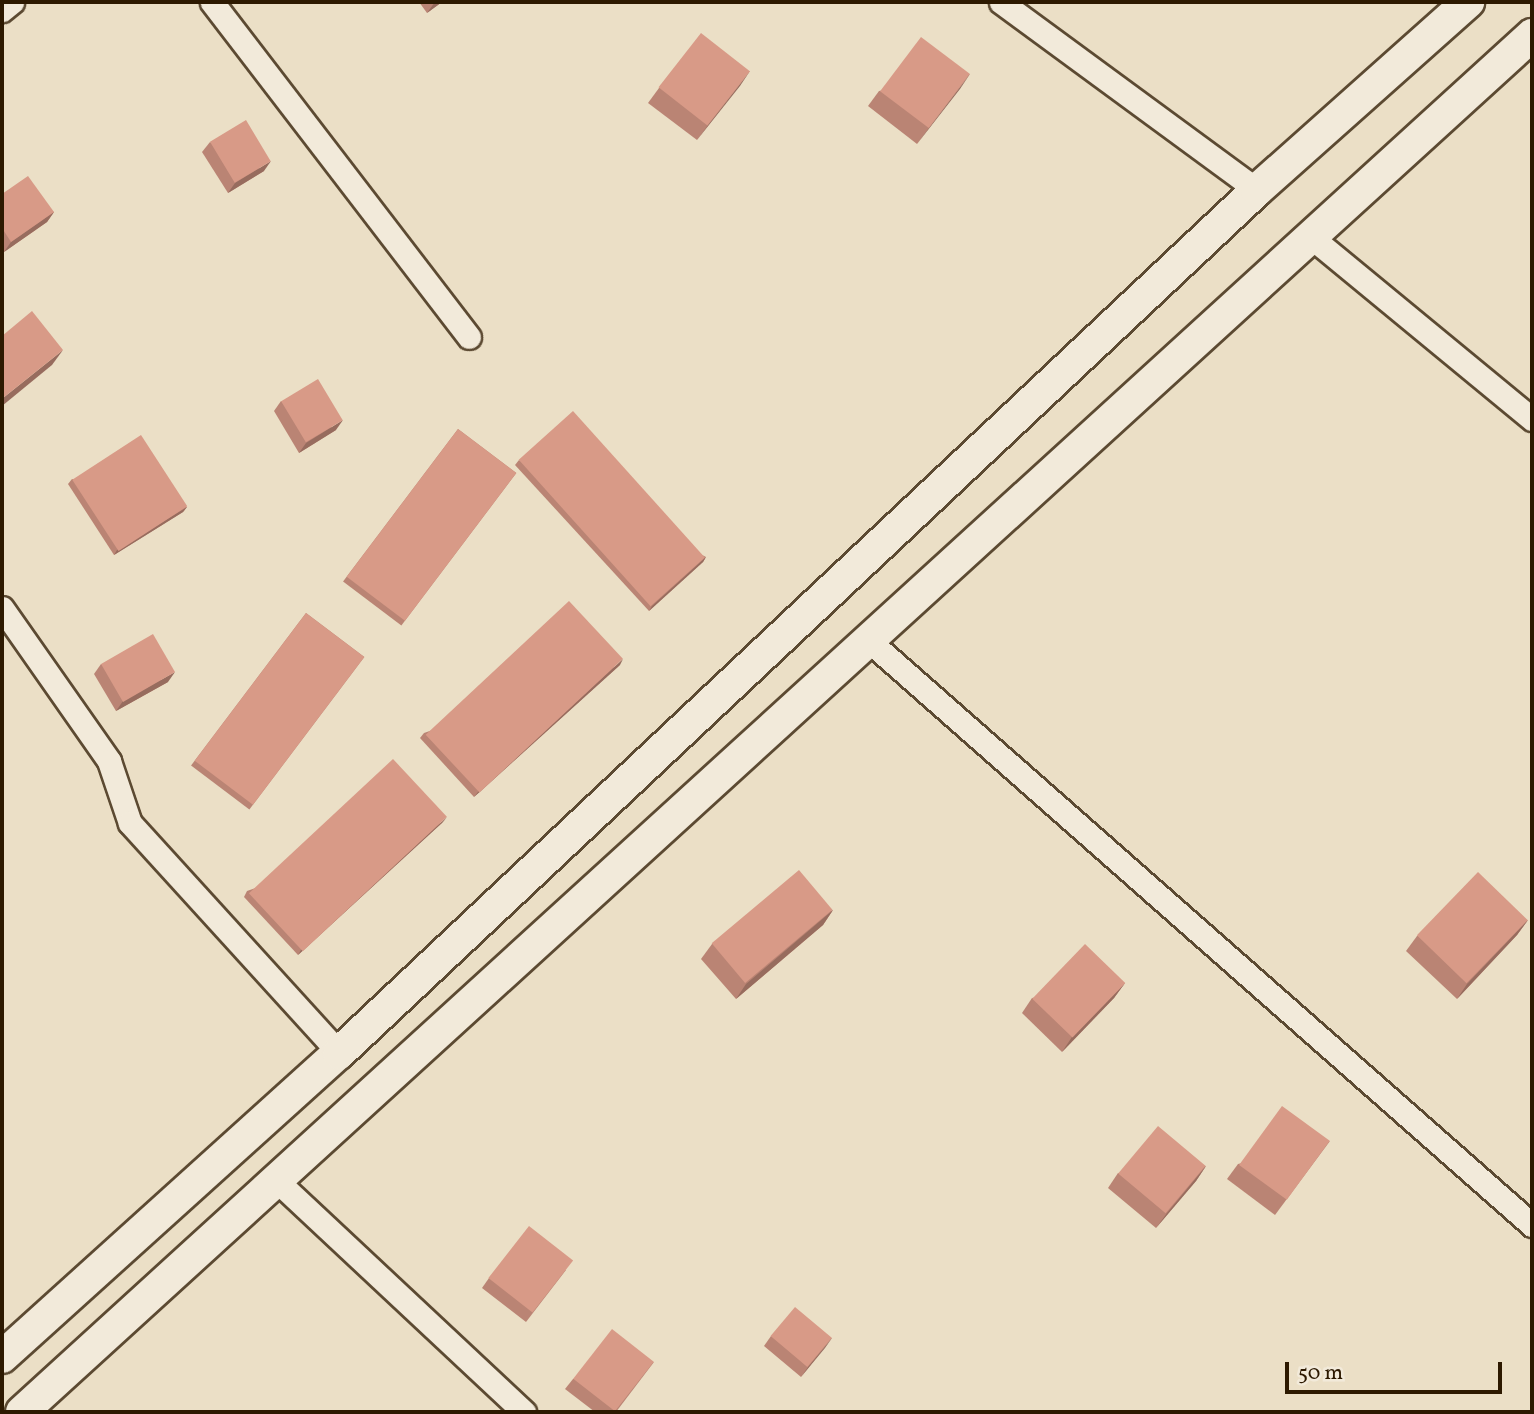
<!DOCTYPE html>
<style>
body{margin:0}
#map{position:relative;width:1534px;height:1414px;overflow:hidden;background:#ebdfc6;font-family:Vollkorn,serif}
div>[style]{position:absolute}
.roads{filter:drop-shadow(2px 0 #5c4a32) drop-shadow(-2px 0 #5c4a32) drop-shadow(0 2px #5c4a32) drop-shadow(0 -2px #5c4a32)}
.street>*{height:23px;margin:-11.5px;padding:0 11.5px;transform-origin:11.5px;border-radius:11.5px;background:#f2eada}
.secondary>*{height:32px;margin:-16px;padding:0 16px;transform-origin:16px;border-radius:16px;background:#f2eada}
.wall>*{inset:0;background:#ba8474;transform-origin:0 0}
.shaded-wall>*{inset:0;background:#976c5e}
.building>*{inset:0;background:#d89a87;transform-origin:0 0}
span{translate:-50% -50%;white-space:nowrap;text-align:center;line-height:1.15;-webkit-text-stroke:5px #f2eada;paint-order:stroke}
.frame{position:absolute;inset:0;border:4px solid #2d1900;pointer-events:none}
.scale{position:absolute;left:1285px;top:1362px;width:217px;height:32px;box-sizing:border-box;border:4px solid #2d1900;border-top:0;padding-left:9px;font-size:21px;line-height:24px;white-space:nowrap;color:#2d1900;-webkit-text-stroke:5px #f2eada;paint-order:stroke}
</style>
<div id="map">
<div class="roads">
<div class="street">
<div style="left:212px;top:2px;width:422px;rotate:52.5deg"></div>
<div style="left:1001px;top:2px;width:318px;rotate:36.3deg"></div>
<div style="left:2px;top:10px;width:13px;rotate:-39deg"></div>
<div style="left:1311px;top:237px;width:286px;rotate:39.5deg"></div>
<div style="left:2px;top:608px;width:187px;rotate:55deg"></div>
<div style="left:109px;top:761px;width:65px;rotate:71.3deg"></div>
<div style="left:130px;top:823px;width:311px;rotate:47.7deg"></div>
<div style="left:868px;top:640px;width:885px;rotate:41.38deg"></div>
<div style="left:276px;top:1180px;width:340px;rotate:43.1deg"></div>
</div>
<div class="secondary">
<div style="left:2px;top:1357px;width:454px;rotate:-42.1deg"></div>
<div style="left:339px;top:1053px;width:1260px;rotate:-43.23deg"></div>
<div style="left:1257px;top:190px;width:283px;rotate:-41.7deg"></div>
<div style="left:22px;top:1412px;width:2044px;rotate:-42.36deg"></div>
</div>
</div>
<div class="wall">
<div style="clip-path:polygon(419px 2px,442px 2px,427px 13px)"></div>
<div style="clip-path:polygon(750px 71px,697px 140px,648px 103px,659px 88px)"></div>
<div style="clip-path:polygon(970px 74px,917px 144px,868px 106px,879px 91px)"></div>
<div style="clip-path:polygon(210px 142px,264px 171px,228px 193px,202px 152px)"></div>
<div style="clip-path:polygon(2px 194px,54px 212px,47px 222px,4px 252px,2px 248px)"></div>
<div style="clip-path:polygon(281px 401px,336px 430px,299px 453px,274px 411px)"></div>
<div style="left:458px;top:429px;width:73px;height:191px;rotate:37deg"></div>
<div style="clip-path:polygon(519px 460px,706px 557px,703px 562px,649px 611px,515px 465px)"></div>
<div style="clip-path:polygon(72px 479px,187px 507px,183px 512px,114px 555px,68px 484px)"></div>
<div style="left:306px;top:613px;width:73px;height:191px;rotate:37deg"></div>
<div style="clip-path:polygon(101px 664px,168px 682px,116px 711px,94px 674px)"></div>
<div style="clip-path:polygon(620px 665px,474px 797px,420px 738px,424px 733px)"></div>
<div style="clip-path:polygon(443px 822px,298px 955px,244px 897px,247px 891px)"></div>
<div style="clip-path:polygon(833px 910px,823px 925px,736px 999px,701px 959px,712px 944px)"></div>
<div style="clip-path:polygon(1528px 920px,1517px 935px,1457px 999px,1406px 951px,1417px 936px)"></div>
<div style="clip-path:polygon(1125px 983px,1114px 998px,1062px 1052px,1022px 1013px,1032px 998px)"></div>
<div style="clip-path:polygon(1330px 1141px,1275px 1215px,1227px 1179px,1238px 1164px)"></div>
<div style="clip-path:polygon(1206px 1166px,1196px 1181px,1156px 1228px,1108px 1188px,1118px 1173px)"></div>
<div style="clip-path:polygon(566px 1270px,526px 1322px,482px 1288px,489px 1278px)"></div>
<div style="clip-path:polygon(771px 1336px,832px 1338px,801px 1377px,764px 1346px)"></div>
<div style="clip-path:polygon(654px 1362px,616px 1412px,595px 1412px,565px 1389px,573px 1379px)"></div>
</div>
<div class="shaded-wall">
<div style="clip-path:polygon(435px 2px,442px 2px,427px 13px)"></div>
<div style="clip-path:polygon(750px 71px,740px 86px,697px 140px,708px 125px)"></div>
<div style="clip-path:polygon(970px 74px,960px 89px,917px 144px,928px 129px)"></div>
<div style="clip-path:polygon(271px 161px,264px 171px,228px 193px,235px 183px)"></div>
<div style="clip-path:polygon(54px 212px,47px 222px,4px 252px,11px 242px)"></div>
<div style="clip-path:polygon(63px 350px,52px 365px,2px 406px,3px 398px)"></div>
<div style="clip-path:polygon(343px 420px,336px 430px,299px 453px,306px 443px)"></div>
<div style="clip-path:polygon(187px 507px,183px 512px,114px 555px,117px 550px)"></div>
<div style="clip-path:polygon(706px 557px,703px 562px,649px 611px,652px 606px)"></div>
<div style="clip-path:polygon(623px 659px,620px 665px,474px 797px,478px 792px)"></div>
<div style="clip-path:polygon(175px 672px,168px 682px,116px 711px,123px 701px)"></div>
<div style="clip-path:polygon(447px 817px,443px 822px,298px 955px,301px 950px)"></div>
<div style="clip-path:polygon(833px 910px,823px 925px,736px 999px,746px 984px)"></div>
<div style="clip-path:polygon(1528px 920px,1517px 935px,1457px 999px,1467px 984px)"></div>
<div style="clip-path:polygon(1125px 983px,1114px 998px,1062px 1052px,1072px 1037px)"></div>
<div style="clip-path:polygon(1206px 1166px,1196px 1181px,1156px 1228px,1167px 1213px)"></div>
<div style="clip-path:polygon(832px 1338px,825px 1348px,801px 1377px,808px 1367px)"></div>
</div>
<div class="building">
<div style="left:701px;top:33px;width:62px;height:69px;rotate:38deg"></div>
<div style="left:921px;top:37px;width:61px;height:68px;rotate:37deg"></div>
<div style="left:246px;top:120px;width:48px;height:42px;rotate:59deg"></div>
<div style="clip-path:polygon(28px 176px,54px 212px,11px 242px,2px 228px,2px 194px)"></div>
<div style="clip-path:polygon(32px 311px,63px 350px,3px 398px,2px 397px,2px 336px)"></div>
<div style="left:318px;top:379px;width:48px;height:43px;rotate:59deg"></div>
<div style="left:573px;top:411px;width:197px;height:73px;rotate:48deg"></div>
<div style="left:458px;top:429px;width:73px;height:185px;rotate:37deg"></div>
<div style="left:141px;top:435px;width:85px;height:82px;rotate:57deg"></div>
<div style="left:569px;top:601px;width:79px;height:196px;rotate:47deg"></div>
<div style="left:306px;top:613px;width:73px;height:185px;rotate:37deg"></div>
<div style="left:153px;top:634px;width:44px;height:60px;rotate:60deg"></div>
<div style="left:393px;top:759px;width:79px;height:197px;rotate:47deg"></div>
<div style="left:799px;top:870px;width:52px;height:114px;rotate:50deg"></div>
<div style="left:1478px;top:872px;width:69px;height:88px;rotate:44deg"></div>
<div style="left:1085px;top:944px;width:56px;height:76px;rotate:44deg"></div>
<div style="left:1282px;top:1106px;width:59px;height:73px;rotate:36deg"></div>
<div style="left:1158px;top:1126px;width:62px;height:62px;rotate:40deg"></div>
<div style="left:529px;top:1226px;width:56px;height:66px;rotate:38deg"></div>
<div style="left:795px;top:1307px;width:48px;height:38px;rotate:40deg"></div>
<div style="left:612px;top:1329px;width:53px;height:63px;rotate:38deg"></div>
</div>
<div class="frame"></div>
<div class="scale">50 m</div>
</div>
